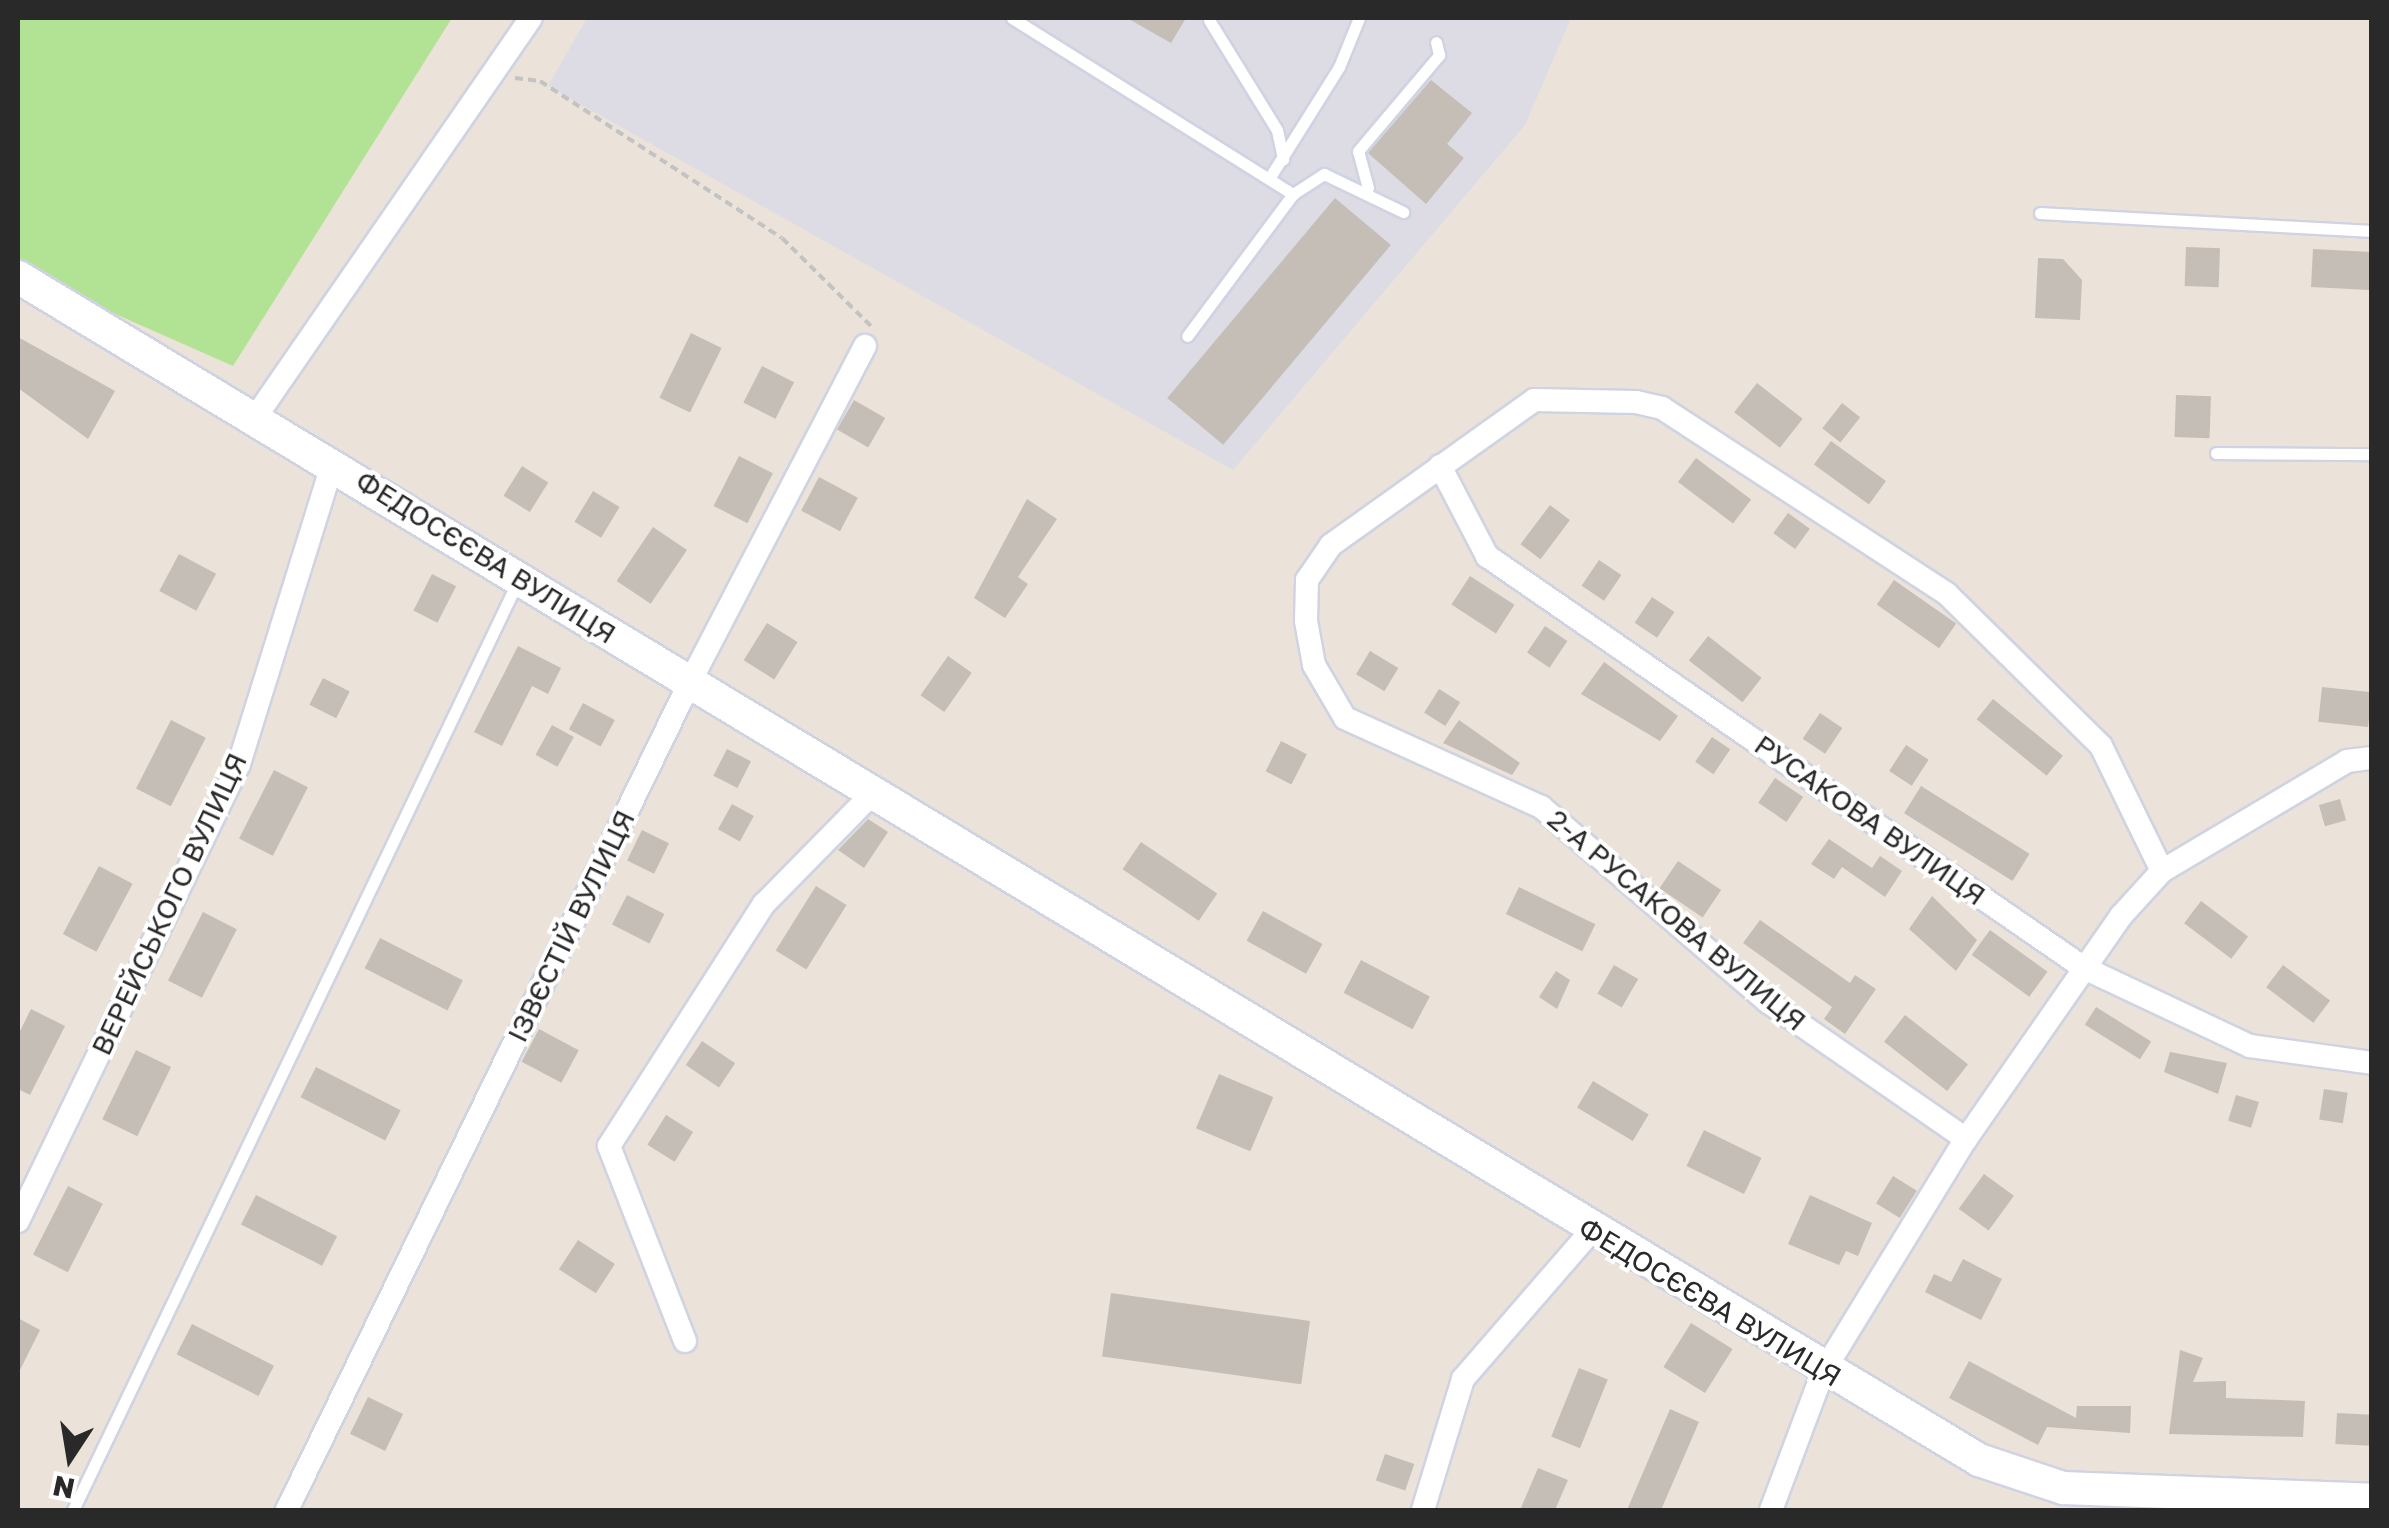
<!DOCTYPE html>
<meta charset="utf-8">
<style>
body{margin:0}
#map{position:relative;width:2389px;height:1528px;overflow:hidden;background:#ebe3da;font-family:"Golos Text",sans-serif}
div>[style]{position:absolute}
.industrial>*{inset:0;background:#dddbe3}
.green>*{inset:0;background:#b2e395}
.building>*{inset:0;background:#c4beb6;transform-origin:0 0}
.path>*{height:4px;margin-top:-2px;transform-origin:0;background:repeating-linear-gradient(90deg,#c3c3c3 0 8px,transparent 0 13px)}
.roads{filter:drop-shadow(2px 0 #cfd3e2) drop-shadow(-2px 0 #cfd3e2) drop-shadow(0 2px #cfd3e2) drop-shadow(0 -2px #cfd3e2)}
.service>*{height:11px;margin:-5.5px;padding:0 5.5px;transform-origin:5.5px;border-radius:5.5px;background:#fff}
.minor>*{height:22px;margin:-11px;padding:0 11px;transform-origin:11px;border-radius:11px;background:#fff}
.secondary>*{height:32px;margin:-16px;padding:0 16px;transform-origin:16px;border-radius:16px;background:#fff}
span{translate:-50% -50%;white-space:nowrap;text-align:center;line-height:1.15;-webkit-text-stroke:8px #fff;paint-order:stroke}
.street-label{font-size:28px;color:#292929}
.frame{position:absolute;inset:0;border:20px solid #292929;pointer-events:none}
.north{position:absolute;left:20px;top:1408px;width:100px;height:100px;-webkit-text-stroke:8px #fff;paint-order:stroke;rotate:192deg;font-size:28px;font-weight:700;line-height:40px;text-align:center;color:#292929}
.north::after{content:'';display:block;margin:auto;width:35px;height:45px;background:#292929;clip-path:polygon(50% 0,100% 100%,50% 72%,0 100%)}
</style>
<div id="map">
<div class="industrial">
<div style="clip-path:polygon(587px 18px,1571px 18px,1525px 125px,1233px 470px,548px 86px)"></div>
</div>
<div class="green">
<div style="clip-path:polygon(18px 18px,452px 18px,233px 366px,18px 271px)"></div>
</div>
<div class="building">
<div style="clip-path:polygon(1127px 18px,1186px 18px,1171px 43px)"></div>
<div style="clip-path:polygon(1431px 80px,1472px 113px,1447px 144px,1464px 158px,1426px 204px,1368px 153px)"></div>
<div style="left:1335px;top:198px;width:73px;height:261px;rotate:40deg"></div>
<div style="left:2186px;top:247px;width:34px;height:39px;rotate:2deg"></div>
<div style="left:2313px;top:249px;width:59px;height:38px;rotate:3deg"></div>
<div style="clip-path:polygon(2038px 258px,2063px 259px,2082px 280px,2080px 320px,2035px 318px)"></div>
<div style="left:691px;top:333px;width:34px;height:72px;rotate:26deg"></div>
<div style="clip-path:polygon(18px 337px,115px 391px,88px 439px,18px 388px)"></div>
<div style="left:762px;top:366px;width:36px;height:41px;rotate:27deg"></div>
<div style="left:1757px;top:383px;width:58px;height:37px;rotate:38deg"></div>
<div style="left:2176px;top:395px;width:35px;height:42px;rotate:2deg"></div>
<div style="left:854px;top:400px;width:36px;height:34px;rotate:30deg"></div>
<div style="left:1842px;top:403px;width:23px;height:32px;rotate:38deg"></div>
<div style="left:1831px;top:441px;width:68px;height:29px;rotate:36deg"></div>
<div style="left:739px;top:456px;width:38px;height:56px;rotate:27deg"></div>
<div style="left:1696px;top:458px;width:69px;height:30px;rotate:37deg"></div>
<div style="left:522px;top:466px;width:31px;height:35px;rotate:32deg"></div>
<div style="left:819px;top:477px;width:44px;height:38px;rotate:28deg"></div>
<div style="left:593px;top:491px;width:31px;height:36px;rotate:31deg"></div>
<div style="clip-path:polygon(1027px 499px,1057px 519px,1018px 577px,1028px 584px,1005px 618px,974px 598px)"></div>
<div style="left:1550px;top:505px;width:25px;height:49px;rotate:37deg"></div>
<div style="left:1788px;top:513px;width:27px;height:25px;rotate:36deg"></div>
<div style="left:653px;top:527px;width:41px;height:65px;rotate:34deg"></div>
<div style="left:179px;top:554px;width:42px;height:42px;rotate:28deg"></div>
<div style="left:1599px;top:560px;width:27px;height:31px;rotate:34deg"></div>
<div style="left:432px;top:574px;width:27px;height:41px;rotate:27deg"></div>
<div style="left:1470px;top:576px;width:53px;height:34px;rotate:33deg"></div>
<div style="left:1894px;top:580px;width:76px;height:30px;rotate:35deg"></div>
<div style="left:1652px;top:597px;width:27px;height:31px;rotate:34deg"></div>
<div style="left:767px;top:623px;width:36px;height:44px;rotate:32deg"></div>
<div style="left:1545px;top:626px;width:27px;height:32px;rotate:34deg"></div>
<div style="left:1708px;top:636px;width:68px;height:31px;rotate:38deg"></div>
<div style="clip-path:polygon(518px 646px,561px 668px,548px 694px,532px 686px,502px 746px,474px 732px)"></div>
<div style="left:1370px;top:651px;width:33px;height:27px;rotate:31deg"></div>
<div style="left:948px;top:656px;width:29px;height:48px;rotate:35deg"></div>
<div style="clip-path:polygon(1604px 662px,1678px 716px,1660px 741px,1581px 694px)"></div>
<div style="left:323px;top:678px;width:30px;height:30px;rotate:27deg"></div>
<div style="left:2322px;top:687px;width:50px;height:35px;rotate:6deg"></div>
<div style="left:1439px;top:689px;width:25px;height:28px;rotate:32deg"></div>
<div style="left:1993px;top:699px;width:90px;height:26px;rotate:39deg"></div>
<div style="left:583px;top:703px;width:36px;height:30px;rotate:28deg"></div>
<div style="left:1820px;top:713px;width:27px;height:31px;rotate:34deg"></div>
<div style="left:171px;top:720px;width:39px;height:77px;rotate:27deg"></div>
<div style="clip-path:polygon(1459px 720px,1520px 763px,1512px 775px,1443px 743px)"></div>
<div style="left:552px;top:725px;width:25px;height:34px;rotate:29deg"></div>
<div style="left:1712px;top:737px;width:22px;height:30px;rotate:34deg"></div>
<div style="left:1281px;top:741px;width:29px;height:34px;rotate:27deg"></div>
<div style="left:1906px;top:745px;width:27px;height:31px;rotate:33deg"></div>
<div style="left:727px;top:749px;width:27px;height:30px;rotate:27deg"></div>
<div style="left:274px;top:770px;width:38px;height:77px;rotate:27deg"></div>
<div style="left:1775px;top:778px;width:34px;height:30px;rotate:34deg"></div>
<div style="left:1921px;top:786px;width:128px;height:32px;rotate:32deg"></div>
<div style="left:2340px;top:799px;width:22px;height:22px;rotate:74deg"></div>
<div style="left:732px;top:804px;width:25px;height:29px;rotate:29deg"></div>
<div style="clip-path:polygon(868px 819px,888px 832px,864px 868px,838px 850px)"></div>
<div style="left:642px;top:830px;width:30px;height:34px;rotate:26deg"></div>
<div style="clip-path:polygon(1829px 839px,1872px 868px,1880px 856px,1902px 871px,1885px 897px,1842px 867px,1834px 879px,1811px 864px)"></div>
<div style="left:1141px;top:842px;width:92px;height:33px;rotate:34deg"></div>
<div style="left:1678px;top:861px;width:52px;height:33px;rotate:34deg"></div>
<div style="left:99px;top:866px;width:38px;height:77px;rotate:28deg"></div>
<div style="left:816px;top:886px;width:36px;height:76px;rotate:32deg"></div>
<div style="left:1519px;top:887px;width:85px;height:30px;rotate:26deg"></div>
<div style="left:627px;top:895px;width:42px;height:33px;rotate:27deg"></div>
<div style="clip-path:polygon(1932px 896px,1977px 940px,1956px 971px,1909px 929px)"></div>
<div style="left:2201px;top:901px;width:59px;height:28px;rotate:37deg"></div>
<div style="left:1263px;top:911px;width:68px;height:34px;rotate:29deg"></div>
<div style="left:203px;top:912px;width:38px;height:77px;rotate:27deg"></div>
<div style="clip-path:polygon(1760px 920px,1850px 983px,1855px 975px,1876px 989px,1845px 1034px,1824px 1019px,1832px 1007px,1743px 943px)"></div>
<div style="left:1990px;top:930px;width:71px;height:31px;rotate:36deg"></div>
<div style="left:380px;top:938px;width:93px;height:34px;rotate:27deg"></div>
<div style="left:1361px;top:960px;width:78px;height:37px;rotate:28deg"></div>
<div style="left:1614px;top:965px;width:28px;height:33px;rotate:30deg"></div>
<div style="left:2283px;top:965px;width:59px;height:28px;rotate:37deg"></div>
<div style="clip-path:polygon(1556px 971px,1570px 980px,1557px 1009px,1539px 997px)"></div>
<div style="left:2096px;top:1007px;width:65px;height:21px;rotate:32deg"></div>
<div style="clip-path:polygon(31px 1009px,65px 1026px,30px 1095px,18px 1089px,18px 1035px)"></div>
<div style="left:1905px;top:1015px;width:80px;height:34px;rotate:38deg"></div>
<div style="left:539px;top:1029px;width:45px;height:37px;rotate:28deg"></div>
<div style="left:702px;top:1041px;width:40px;height:29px;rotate:34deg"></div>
<div style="left:136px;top:1050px;width:39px;height:77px;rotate:26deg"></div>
<div style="clip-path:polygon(2170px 1052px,2227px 1063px,2218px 1094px,2164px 1072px)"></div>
<div style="left:316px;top:1067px;width:95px;height:34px;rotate:27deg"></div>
<div style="left:1219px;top:1074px;width:59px;height:59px;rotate:23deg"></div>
<div style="left:1593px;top:1081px;width:65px;height:31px;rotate:31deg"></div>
<div style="left:2324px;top:1089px;width:24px;height:31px;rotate:9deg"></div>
<div style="left:2236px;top:1095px;width:24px;height:27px;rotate:17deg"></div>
<div style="left:666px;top:1115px;width:32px;height:35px;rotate:32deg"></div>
<div style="left:1704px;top:1130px;width:64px;height:40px;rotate:26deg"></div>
<div style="left:1984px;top:1174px;width:37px;height:43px;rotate:36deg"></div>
<div style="left:1893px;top:1176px;width:28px;height:32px;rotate:32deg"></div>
<div style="left:68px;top:1186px;width:39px;height:77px;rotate:27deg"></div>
<div style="left:256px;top:1195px;width:91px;height:33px;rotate:27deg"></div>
<div style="clip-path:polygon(1810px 1195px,1872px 1223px,1858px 1256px,1846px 1251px,1839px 1265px,1788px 1244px)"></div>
<div style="left:578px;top:1240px;width:44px;height:35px;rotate:33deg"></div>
<div style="clip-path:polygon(1963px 1259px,2002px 1279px,1981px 1320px,1925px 1292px,1934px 1274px,1951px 1282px)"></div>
<div style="left:1111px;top:1293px;width:201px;height:64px;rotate:8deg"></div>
<div style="clip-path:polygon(18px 1318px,40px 1330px,18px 1374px)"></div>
<div style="left:1691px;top:1323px;width:49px;height:52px;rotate:32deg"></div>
<div style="left:192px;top:1324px;width:92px;height:34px;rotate:27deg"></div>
<div style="clip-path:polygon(2180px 1350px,2203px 1358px,2193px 1382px,2226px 1381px,2226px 1398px,2305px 1401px,2303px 1437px,2169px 1434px)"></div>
<div style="clip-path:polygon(1969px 1361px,2076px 1418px,2077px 1406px,2131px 1406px,2130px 1433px,2047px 1427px,2038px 1445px,1949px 1398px)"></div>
<div style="left:1579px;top:1368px;width:31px;height:74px;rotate:22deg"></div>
<div style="left:368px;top:1397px;width:39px;height:41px;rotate:26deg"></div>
<div style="clip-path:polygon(1670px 1409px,1699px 1422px,1661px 1510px,1627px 1510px)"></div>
<div style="left:2337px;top:1413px;width:35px;height:31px;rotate:3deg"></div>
<div style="left:1385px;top:1454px;width:31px;height:28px;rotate:19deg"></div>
<div style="clip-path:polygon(1538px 1468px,1568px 1480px,1555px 1510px,1520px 1510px)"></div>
</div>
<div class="path">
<div style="left:515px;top:78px;width:25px;rotate:7deg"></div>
<div style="left:540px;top:81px;width:288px;rotate:33deg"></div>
<div style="left:782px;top:238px;width:128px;rotate:44.7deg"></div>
</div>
<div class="roads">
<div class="service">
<div style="left:1012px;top:18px;width:332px;rotate:32.1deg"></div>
<div style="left:1293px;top:194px;width:177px;rotate:126.7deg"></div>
<div style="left:1209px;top:20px;width:129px;rotate:58.3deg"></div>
<div style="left:1277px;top:130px;width:30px;rotate:78deg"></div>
<div style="left:1270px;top:177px;width:130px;rotate:-57.9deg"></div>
<div style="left:1339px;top:67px;width:53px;rotate:-67.8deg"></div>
<div style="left:1368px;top:188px;width:38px;rotate:-105deg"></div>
<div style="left:1358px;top:151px;width:126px;rotate:-49.8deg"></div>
<div style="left:1439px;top:55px;width:13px;rotate:-103deg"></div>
<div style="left:1293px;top:194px;width:37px;rotate:-33deg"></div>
<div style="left:1324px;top:174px;width:88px;rotate:25.7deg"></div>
<div style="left:2040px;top:213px;width:332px;rotate:3.1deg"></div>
<div style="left:2216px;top:453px;width:156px;rotate:0.4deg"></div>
<div style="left:73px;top:1510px;width:1030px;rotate:-64.41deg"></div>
</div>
<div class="minor">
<div style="left:257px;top:415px;width:482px;rotate:-55.4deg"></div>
<div style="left:1440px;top:466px;width:102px;rotate:62.4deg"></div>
<div style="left:1487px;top:556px;width:725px;rotate:34.61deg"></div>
<div style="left:2084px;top:968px;width:183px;rotate:25.2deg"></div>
<div style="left:2250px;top:1046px;width:123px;rotate:7.9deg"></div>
<div style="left:1966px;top:1139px;width:241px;rotate:-145.3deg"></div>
<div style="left:1768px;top:1002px;width:299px;rotate:-139.3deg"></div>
<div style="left:1541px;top:807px;width:215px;rotate:-155.6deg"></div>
<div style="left:1345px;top:718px;width:61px;rotate:-120.3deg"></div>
<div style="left:1314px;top:665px;width:45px;rotate:-100.3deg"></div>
<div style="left:1306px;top:621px;width:41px;rotate:-88.6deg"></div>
<div style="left:1307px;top:580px;width:42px;rotate:-55.6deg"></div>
<div style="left:1331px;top:545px;width:249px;rotate:-35.5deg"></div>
<div style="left:1534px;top:400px;width:102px;rotate:1.1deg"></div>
<div style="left:1636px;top:402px;width:27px;rotate:13deg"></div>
<div style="left:1662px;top:408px;width:340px;rotate:33.1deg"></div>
<div style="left:1947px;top:594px;width:216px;rotate:44.6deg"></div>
<div style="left:2101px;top:746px;width:139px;rotate:64deg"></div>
<div style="left:2162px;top:871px;width:215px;rotate:-30.7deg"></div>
<div style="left:2347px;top:761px;width:25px;rotate:-7deg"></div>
<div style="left:18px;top:1221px;width:508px;rotate:-64.19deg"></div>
<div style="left:239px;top:764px;width:315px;rotate:-72.7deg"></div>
<div style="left:685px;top:1341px;width:209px;rotate:-111.3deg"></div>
<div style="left:609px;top:1146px;width:287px;rotate:-57.4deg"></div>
<div style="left:764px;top:904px;width:156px;rotate:-45.5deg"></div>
<div style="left:287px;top:1510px;width:921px;rotate:-64.05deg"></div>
<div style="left:690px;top:682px;width:379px;rotate:-62.5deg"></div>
<div style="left:1423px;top:1510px;width:137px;rotate:-73deg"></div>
<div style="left:1463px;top:1379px;width:197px;rotate:-49.1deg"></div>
<div style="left:1771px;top:1510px;width:147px;rotate:-69.4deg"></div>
<div style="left:1823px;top:1372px;width:273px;rotate:-58.5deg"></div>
<div style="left:1966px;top:1139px;width:272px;rotate:-55.2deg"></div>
<div style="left:2121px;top:916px;width:61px;rotate:-47.7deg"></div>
</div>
<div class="secondary">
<div style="left:18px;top:277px;width:2290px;rotate:31.1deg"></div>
<div style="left:1979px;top:1460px;width:89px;rotate:18.4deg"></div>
<div style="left:2063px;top:1488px;width:309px;rotate:2.2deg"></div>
</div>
</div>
<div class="street-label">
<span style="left:486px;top:557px;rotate:32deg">ФЕДОСЄЄВА ВУЛИЦЯ</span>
<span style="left:1870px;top:820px;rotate:35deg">РУСАКОВА ВУЛИЦЯ</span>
<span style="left:169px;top:904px;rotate:-65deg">ВЕРЕЙСЬКОГО ВУЛИЦЯ</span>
<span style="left:1677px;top:920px;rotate:40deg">2-А РУСАКОВА ВУЛИЦЯ</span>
<span style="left:571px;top:926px;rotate:-64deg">ІЗВЄСТІЙ ВУЛИЦЯ</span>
<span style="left:1710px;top:1302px;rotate:31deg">ФЕДОСЄЄВА ВУЛИЦЯ</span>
</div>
<div class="frame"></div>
<div class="north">N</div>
</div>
